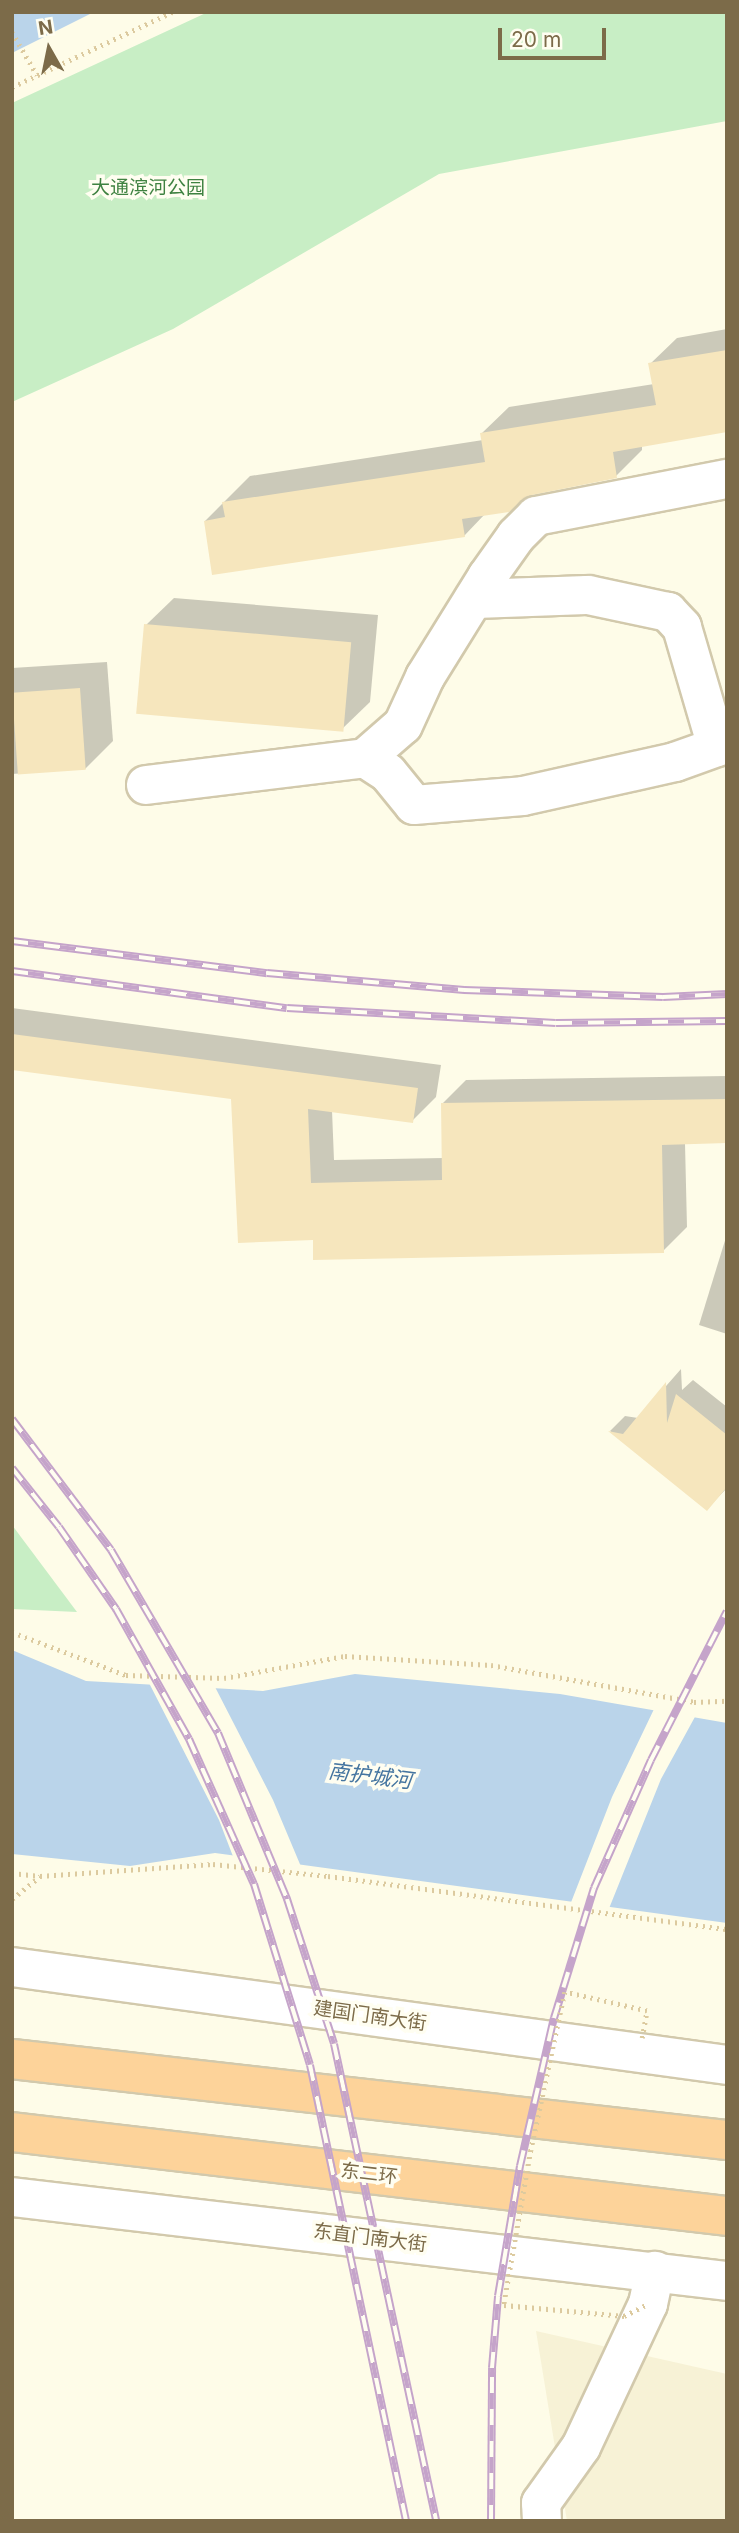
<!DOCTYPE html>
<meta charset="utf-8">
<style>
body{margin:0}
#map{position:relative;width:739px;height:2533px;overflow:hidden;background:#fefce8;font-family:Inter,"Noto Sans SC",sans-serif}
div>[style]{position:absolute}
.residential>*{inset:0;background:#f7f2d6}
.green>*{inset:0;background:#c8eec5}
.water>*{inset:0;background:#bad4ea}
.pier>*{inset:0;background:#fefce8}
.shadow>*{inset:0;background:#0003}
.building>*{inset:0;background:#f6e6bd;transform-origin:0 0}
.path>*{height:4.5px;margin-top:-2.25px;transform-origin:0;background:repeating-linear-gradient(90deg,#dcca9f 0 2px,transparent 0 7px)}
.roads{filter:drop-shadow(2px 0 #d2c9ac) drop-shadow(-2px 0 #d2c9ac) drop-shadow(0 2px #d2c9ac) drop-shadow(0 -2px #d2c9ac)}
.minor>*{height:38px;margin:-19px;padding:0 19px;transform-origin:19px;border-radius:19px;background:#fff}
.highway>*{height:38px;margin:-19px;padding:0 19px;transform-origin:19px;border-radius:19px;background:#fdd39a}
.rail>*{height:8px;margin-top:-4px;transform-origin:0;background:repeating-linear-gradient(90deg,#fffef1 0 16px,#c5a4ca 0 32px);box-sizing:border-box;border-block:2px solid #c5a4ca}
.path-bridge>*{height:4.5px;margin-top:-2.25px;transform-origin:0;background:repeating-linear-gradient(90deg,#dcca9f 0 2px,transparent 0 7px)}
span{translate:-50% -50%;white-space:nowrap;text-align:center;line-height:1.15;-webkit-text-stroke:7px #fffef1;paint-order:stroke}
.park-label{font-size:19px;color:#3f8241}
.street-label{font-size:19px;color:#7c6b49}
.water-label{font-size:21px;color:#4575a0;font-style:italic}
.frame{position:absolute;inset:0;border:14px solid #7c6b49;pointer-events:none}
.north{position:absolute;left:14px;top:14px;width:70px;height:70px;-webkit-text-stroke:5px #fffef1;paint-order:stroke;rotate:351deg;font-size:19px;font-weight:700;line-height:28px;text-align:center;color:#7c6b49}
.north::after{content:'';display:block;margin:auto;width:24px;height:32px;background:#7c6b49;clip-path:polygon(50% 0,100% 100%,50% 72%,0 100%)}
.scale{position:absolute;left:498px;top:28px;width:108px;height:32px;box-sizing:border-box;border:4px solid #7c6b49;border-top:0;padding-left:9px;font-size:21px;line-height:24px;white-space:nowrap;color:#7c6b49;-webkit-text-stroke:5px #fffef1;paint-order:stroke}
</style>
<div id="map">
<div class="residential">
<div style="clip-path:polygon(536px 2331px,727px 2374px,727px 2521px,567px 2521px)"></div>
</div>
<div class="green">
<div style="clip-path:polygon(208px 12px,727px 12px,727px 121px,439px 174px,173px 329px,12px 402px,12px 103px)"></div>
<div style="clip-path:polygon(12px 1525px,77px 1612px,12px 1609px)"></div>
</div>
<div class="water">
<div style="clip-path:polygon(12px 12px,94px 12px,12px 53px)"></div>
<div style="clip-path:polygon(12px 1650px,86px 1681px,263px 1691px,355px 1674px,560px 1694px,727px 1723px,727px 1923px,215px 1853px,130px 1866px,12px 1854px)"></div>
</div>
<div class="pier">
<div style="clip-path:polygon(148px 1681px,214px 1685px,273px 1800px,302px 1869px,234px 1859px,219px 1820px)"></div>
<div style="clip-path:polygon(655px 1707px,696px 1715px,661px 1779px,608px 1911px,570px 1905px,612px 1797px)"></div>
</div>
<div class="shadow">
<div style="clip-path:polygon(727px 329px,727px 430px,642px 445px,642px 450px,616px 476px,531px 493px,485px 514px,464px 536px,205px 521px,250px 476px,483px 440px,482px 433px,509px 407px,654px 384px,650px 364px,677px 338px)"></div>
<div style="clip-path:polygon(174px 598px,378px 615px,370px 702px,342px 729px,146px 625px)"></div>
<div style="clip-path:polygon(107px 662px,113px 741px,85px 769px,12px 774px,12px 668px)"></div>
<div style="clip-path:polygon(12px 1008px,441px 1065px,436px 1097px,412px 1121px,332px 1110px,334px 1160px,443px 1158px,442px 1104px,466px 1080px,727px 1076px,727px 1141px,685px 1143px,687px 1227px,663px 1251px,314px 1238px,233px 1097px,12px 1068px)"></div>
<div style="clip-path:polygon(727px 1234px,727px 1334px,699px 1325px)"></div>
<div style="clip-path:polygon(681px 1369px,682px 1390px,693px 1380px,727px 1407px,727px 1488px,707px 1509px,610px 1431px,625px 1416px,638px 1418px)"></div>
</div>
<div class="building">
<div style="clip-path:polygon(727px 350px,727px 432px,613px 452px,617px 478px,532px 495px,509px 512px,462px 519px,465px 537px,212px 575px,204px 521px,225px 517px,222px 502px,485px 462px,480px 433px,656px 405px,648px 363px)"></div>
<div style="left:144px;top:624px;width:208px;height:90px;rotate:5deg"></div>
<div style="left:80px;top:688px;width:82px;height:68px;rotate:86deg"></div>
<div style="clip-path:polygon(12px 1034px,418px 1088px,413px 1123px,308px 1109px,311px 1183px,442px 1180px,441px 1103px,727px 1099px,727px 1143px,662px 1145px,664px 1253px,313px 1260px,313px 1240px,238px 1243px,231px 1099px,12px 1070px)"></div>
<div style="clip-path:polygon(666px 1382px,667px 1423px,676px 1394px,727px 1435px,727px 1487px,707px 1511px,608px 1431px,623px 1434px)"></div>
</div>
<div class="path">
<div style="left:12px;top:32px;width:50px;rotate:59.8deg"></div>
<div style="left:12px;top:87px;width:177px;rotate:-25.1deg"></div>
<div style="left:12px;top:1632px;width:122px;rotate:20.7deg"></div>
<div style="left:126px;top:1675px;width:98px;rotate:1.8deg"></div>
<div style="left:224px;top:1678px;width:123px;rotate:-10.3deg"></div>
<div style="left:345px;top:1656px;width:146px;rotate:3.5deg"></div>
<div style="left:491px;top:1665px;width:206px;rotate:10.3deg"></div>
<div style="left:694px;top:1702px;width:33px;rotate:-2deg"></div>
<div style="left:12px;top:1873px;width:28px;rotate:6deg"></div>
<div style="left:40px;top:1876px;width:173px;rotate:-4deg"></div>
<div style="left:213px;top:1864px;width:116px;rotate:6deg"></div>
<div style="left:328px;top:1876px;width:403px;rotate:7.6deg"></div>
<div style="left:12px;top:1899px;width:36px;rotate:-39deg"></div>
</div>
<div class="roads">
<div class="minor">
<div style="left:365px;top:758px;width:27px;rotate:33deg"></div>
<div style="left:388px;top:773px;width:41px;rotate:50.9deg"></div>
<div style="left:414px;top:805px;width:109px;rotate:-4.7deg"></div>
<div style="left:523px;top:796px;width:156px;rotate:-12.6deg"></div>
<div style="left:675px;top:762px;width:45px;rotate:-19.7deg"></div>
<div style="left:717px;top:747px;width:125px;rotate:-106.3deg"></div>
<div style="left:682px;top:627px;width:21px;rotate:-133deg"></div>
<div style="left:668px;top:612px;width:82px;rotate:-168deg"></div>
<div style="left:588px;top:595px;width:114px;rotate:178deg"></div>
<div style="left:146px;top:785px;width:221px;rotate:-7deg"></div>
<div style="left:365px;top:758px;width:50px;rotate:-41deg"></div>
<div style="left:403px;top:725px;width:53px;rotate:-65.4deg"></div>
<div style="left:425px;top:677px;width:118px;rotate:-58.2deg"></div>
<div style="left:487px;top:577px;width:50px;rotate:-54.7deg"></div>
<div style="left:516px;top:536px;width:28px;rotate:-45deg"></div>
<div style="left:536px;top:516px;width:195px;rotate:-11deg"></div>
<div style="left:12px;top:1967px;width:722px;rotate:7.8deg"></div>
<div style="left:12px;top:2197px;width:720px;rotate:6.7deg"></div>
<div style="left:542px;top:2521px;width:18px;rotate:-93deg"></div>
<div style="left:541px;top:2503px;width:69px;rotate:-54.5deg"></div>
<div style="left:581px;top:2447px;width:158px;rotate:-64.9deg"></div>
<div style="left:648px;top:2304px;width:34px;rotate:-78deg"></div>
</div>
<div class="highway">
<div style="left:12px;top:2059px;width:720px;rotate:6.46deg"></div>
<div style="left:12px;top:2132px;width:720px;rotate:6.7deg"></div>
</div>
</div>
<div class="rail">
<div style="left:12px;top:941px;width:257px;rotate:7.2deg"></div>
<div style="left:267px;top:973px;width:198px;rotate:4.9deg"></div>
<div style="left:464px;top:990px;width:199px;rotate:2deg"></div>
<div style="left:663px;top:997px;width:64px;rotate:-2.7deg"></div>
<div style="left:12px;top:971px;width:277px;rotate:7.7deg"></div>
<div style="left:287px;top:1008px;width:269px;rotate:3.2deg"></div>
<div style="left:556px;top:1023px;width:171px;rotate:-0.7deg"></div>
<div style="left:12px;top:1419px;width:164px;rotate:52.9deg"></div>
<div style="left:111px;top:1550px;width:212px;rotate:59.7deg"></div>
<div style="left:218px;top:1733px;width:180px;rotate:67.4deg"></div>
<div style="left:287px;top:1899px;width:152px;rotate:72deg"></div>
<div style="left:334px;top:2044px;width:488px;rotate:77.9deg"></div>
<div style="left:12px;top:1468px;width:75px;rotate:51.5deg"></div>
<div style="left:59px;top:1527px;width:100px;rotate:55.2deg"></div>
<div style="left:116px;top:1609px;width:149px;rotate:60.7deg"></div>
<div style="left:189px;top:1739px;width:159px;rotate:65.9deg"></div>
<div style="left:254px;top:1884px;width:189px;rotate:72.8deg"></div>
<div style="left:310px;top:2065px;width:466px;rotate:78.1deg"></div>
<div style="left:491px;top:2521px;width:153px;rotate:-89.6deg"></div>
<div style="left:492px;top:2368px;width:72px;rotate:-85.2deg"></div>
<div style="left:498px;top:2296px;width:132px;rotate:-80.4deg"></div>
<div style="left:520px;top:2166px;width:152px;rotate:-77.1deg"></div>
<div style="left:554px;top:2018px;width:136px;rotate:-72.9deg"></div>
<div style="left:594px;top:1888px;width:140px;rotate:-66deg"></div>
<div style="left:651px;top:1760px;width:167px;rotate:-63deg"></div>
</div>
<div class="path-bridge">
<div style="left:642px;top:2038px;width:27px;rotate:-80deg"></div>
<div style="left:647px;top:2011px;width:84px;rotate:-167deg"></div>
<div style="left:565px;top:1992px;width:162px;rotate:102.1deg"></div>
<div style="left:531px;top:2150px;width:157px;rotate:99.9deg"></div>
<div style="left:504px;top:2305px;width:121px;rotate:5.2deg"></div>
<div style="left:624px;top:2316px;width:27px;rotate:-27deg"></div>
</div>
<div class="park-label">
<span style="left:148px;top:188px">大通滨河公园</span>
</div>
<div class="street-label">
<span style="left:370px;top:2016px;rotate:8deg">建国门南大街</span>
<span style="left:369px;top:2174px;rotate:7deg">东二环</span>
<span style="left:370px;top:2238px;rotate:7deg">东直门南大街</span>
</div>
<div class="water-label">
<span style="left:370px;top:1776px;rotate:7deg">南护城河</span>
</div>
<div class="frame"></div>
<div class="north">N</div>
<div class="scale">20 m</div>
</div>
